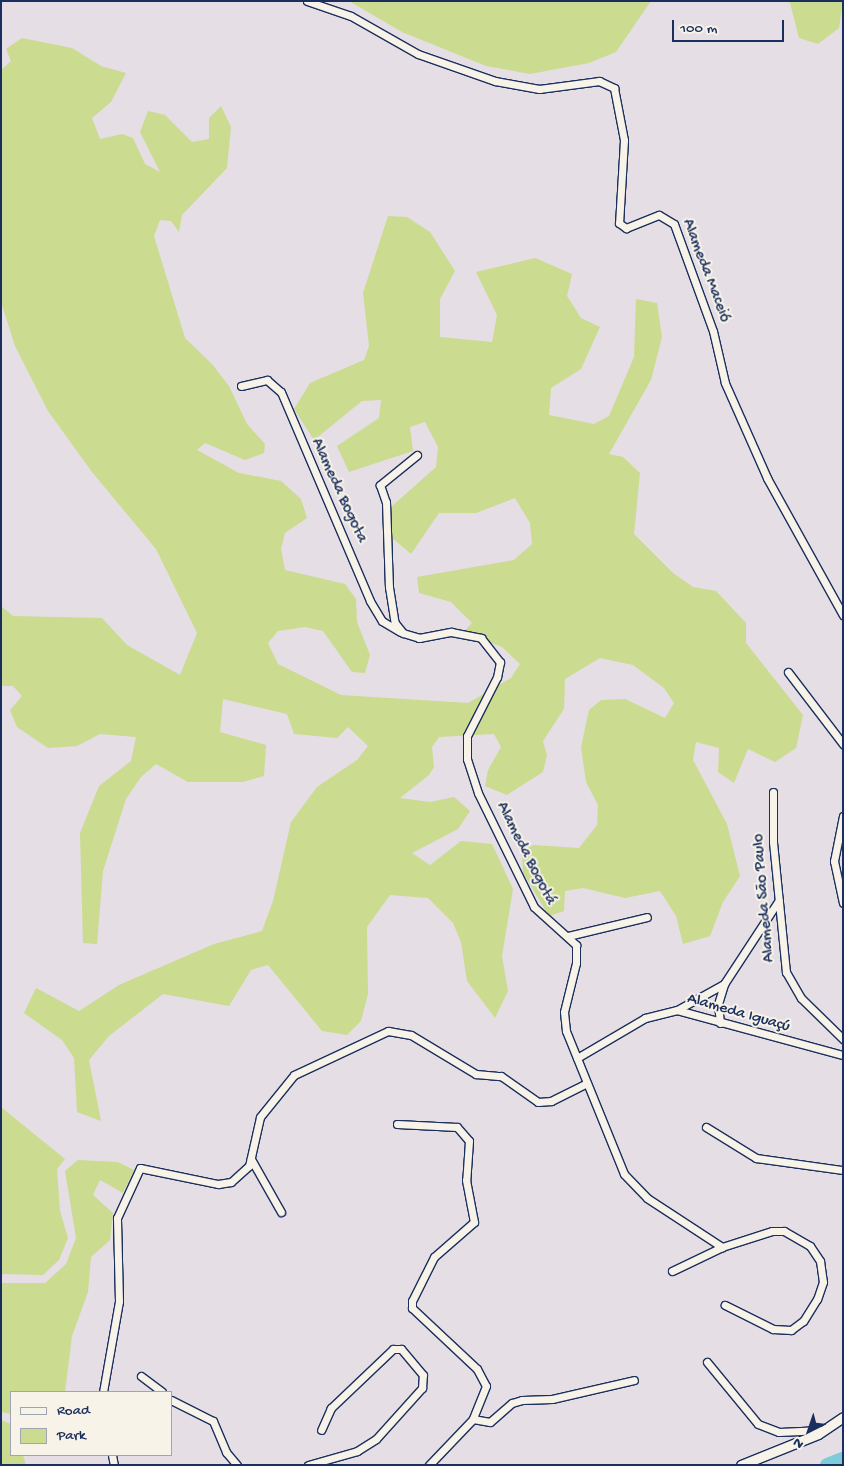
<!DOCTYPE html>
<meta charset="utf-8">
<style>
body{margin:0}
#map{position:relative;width:844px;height:1466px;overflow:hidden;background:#e5dee5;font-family:"Gochi Hand",sans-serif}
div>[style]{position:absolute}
.green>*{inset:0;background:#cbdb8f}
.river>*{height:14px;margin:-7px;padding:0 7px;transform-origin:7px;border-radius:7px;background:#7dcbdb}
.roads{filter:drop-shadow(1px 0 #1b2f5e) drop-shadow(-1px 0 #1b2f5e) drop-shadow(0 1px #1b2f5e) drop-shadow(0 -1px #1b2f5e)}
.minor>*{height:7px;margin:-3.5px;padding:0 3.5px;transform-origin:3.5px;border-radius:3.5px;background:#f7f3e8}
.tertiary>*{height:9px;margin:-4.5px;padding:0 4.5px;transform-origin:4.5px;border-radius:4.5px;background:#f7f3e8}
span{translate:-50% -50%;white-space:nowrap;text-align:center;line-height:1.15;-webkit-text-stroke:4px #f7f3e8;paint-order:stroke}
.street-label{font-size:16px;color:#1b2f5e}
.frame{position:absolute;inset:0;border:2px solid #1b2f5e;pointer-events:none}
.legend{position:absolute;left:10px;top:1391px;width:162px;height:65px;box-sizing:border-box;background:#f7f3e8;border:1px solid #9fa5b1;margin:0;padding:6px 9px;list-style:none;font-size:15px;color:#1b2f5e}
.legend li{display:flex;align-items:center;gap:10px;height:25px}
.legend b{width:25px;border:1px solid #9fa5b1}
.north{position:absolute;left:784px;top:1406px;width:50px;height:50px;-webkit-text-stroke:4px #f7f3e8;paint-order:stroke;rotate:221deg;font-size:14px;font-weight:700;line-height:20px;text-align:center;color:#1b2f5e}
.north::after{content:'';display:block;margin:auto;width:18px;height:22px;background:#1b2f5e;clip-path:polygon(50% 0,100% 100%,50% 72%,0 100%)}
.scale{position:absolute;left:672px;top:20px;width:112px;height:22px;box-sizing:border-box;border:2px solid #1b2f5e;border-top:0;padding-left:6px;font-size:15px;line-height:18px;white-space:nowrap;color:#1b2f5e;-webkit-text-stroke:4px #f7f3e8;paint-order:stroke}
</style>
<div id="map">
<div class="green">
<div style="clip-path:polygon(349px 1px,651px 1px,616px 52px,589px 63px,530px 74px,486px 66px,402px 32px)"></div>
<div style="clip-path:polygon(786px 1px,843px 1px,839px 28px,818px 44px,799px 38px,790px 3px)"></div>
<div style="clip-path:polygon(22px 38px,72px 48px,101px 66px,126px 73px,111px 102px,92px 118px,100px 139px,122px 134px,133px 138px,145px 164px,160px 172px,140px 132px,148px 111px,165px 115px,192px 142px,209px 139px,209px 118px,221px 106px,231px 127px,227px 168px,182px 215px,179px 232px,171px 221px,160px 220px,154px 236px,185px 338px,212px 364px,229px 386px,247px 424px,265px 444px,264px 453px,245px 460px,205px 443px,197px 450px,239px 473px,281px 481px,301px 499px,307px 518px,285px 533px,281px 549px,285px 570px,345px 584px,356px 599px,357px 622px,370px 655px,365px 673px,352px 672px,323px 631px,305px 627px,278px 631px,268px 643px,278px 664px,341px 695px,468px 703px,511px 678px,520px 664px,502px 647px,486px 641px,467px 641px,461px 635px,472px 623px,451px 602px,419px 593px,417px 577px,514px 560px,532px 544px,530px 523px,515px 498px,476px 513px,439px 513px,411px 554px,385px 532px,391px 507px,436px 467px,438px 447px,425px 422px,410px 427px,413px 451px,349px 472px,337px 446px,379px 418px,381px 400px,362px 401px,314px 440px,294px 409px,310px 383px,364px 360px,369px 346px,363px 293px,388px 216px,407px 217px,430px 232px,455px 271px,440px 299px,440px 337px,492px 342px,497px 315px,476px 272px,535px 258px,572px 274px,567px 296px,581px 318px,600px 327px,581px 369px,551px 388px,549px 415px,594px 424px,609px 416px,634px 357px,636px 299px,657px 303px,662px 337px,651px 380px,609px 454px,623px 457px,640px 473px,634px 534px,673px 573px,693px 587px,716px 591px,746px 623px,746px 643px,803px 715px,796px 748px,775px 762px,748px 749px,734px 783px,718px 772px,719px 748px,696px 742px,693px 760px,727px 824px,740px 876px,723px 902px,710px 936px,683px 944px,676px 916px,660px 891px,625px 898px,583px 888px,565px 891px,564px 911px,549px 916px,523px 873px,522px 851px,533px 845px,579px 848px,597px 825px,598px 805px,586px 782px,581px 747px,589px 710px,601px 700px,625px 699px,665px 718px,674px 703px,664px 688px,633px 665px,600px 658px,565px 679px,564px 709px,543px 741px,547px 755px,543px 772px,507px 795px,485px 786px,488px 770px,501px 747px,494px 734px,439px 737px,432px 747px,434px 767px,429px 775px,400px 798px,430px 802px,454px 797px,470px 811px,458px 829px,412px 853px,430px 865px,461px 841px,492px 844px,513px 889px,502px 956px,508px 991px,495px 1018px,467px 981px,461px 942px,453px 923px,428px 898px,390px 895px,367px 927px,368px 994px,361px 1021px,347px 1035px,322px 1031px,268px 965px,251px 970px,229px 1006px,163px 994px,109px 1036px,89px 1060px,101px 1121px,77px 1112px,74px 1058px,62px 1040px,24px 1013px,36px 988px,79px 1011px,119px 985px,214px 944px,262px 931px,273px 901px,291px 822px,317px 787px,357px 760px,368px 746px,348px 727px,337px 738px,294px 734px,287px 714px,223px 699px,220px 732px,266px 745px,264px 776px,243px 782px,188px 782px,156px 764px,141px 777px,126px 799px,103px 871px,97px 944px,83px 943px,80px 833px,99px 786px,131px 761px,136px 737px,100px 734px,77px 746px,48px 748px,17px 727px,10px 710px,22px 696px,13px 686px,1px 686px,1px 606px,13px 616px,102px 618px,127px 645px,180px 675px,197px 633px,156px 549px,92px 472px,48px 411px,15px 346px,1px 302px,1px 70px,11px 61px,6px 49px)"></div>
<div style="clip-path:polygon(1px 1107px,65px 1159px,57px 1169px,60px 1211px,68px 1238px,59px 1260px,43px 1275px,1px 1274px)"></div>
<div style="clip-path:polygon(78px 1160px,118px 1162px,134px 1170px,123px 1193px,100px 1180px,93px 1195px,113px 1213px,110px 1240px,91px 1257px,88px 1292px,72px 1336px,65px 1392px,11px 1392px,11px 1414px,1px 1412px,1px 1283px,45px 1283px,66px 1264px,76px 1238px,65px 1171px)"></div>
<div style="clip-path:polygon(1px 1420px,11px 1424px,11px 1455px,23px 1455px,26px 1465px,1px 1465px)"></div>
</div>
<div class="river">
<div style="left:827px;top:1465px;width:17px;rotate:-21deg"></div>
</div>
<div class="roads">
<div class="minor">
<div style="left:307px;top:1px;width:46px;rotate:18.8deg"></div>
<div style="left:351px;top:16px;width:77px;rotate:29.6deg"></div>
<div style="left:418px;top:54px;width:82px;rotate:19.3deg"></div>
<div style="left:495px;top:81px;width:45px;rotate:10.3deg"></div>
<div style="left:539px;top:89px;width:61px;rotate:-7.6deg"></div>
<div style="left:599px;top:81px;width:17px;rotate:25deg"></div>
<div style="left:614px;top:88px;width:53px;rotate:79.1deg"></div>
<div style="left:624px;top:140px;width:83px;rotate:93.4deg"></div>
<div style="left:619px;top:223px;width:9px;rotate:36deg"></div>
<div style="left:626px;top:228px;width:35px;rotate:-22deg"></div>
<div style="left:659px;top:215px;width:17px;rotate:31deg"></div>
<div style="left:674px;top:224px;width:114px;rotate:70deg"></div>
<div style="left:713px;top:331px;width:53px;rotate:77deg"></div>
<div style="left:725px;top:383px;width:104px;rotate:66.1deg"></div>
<div style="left:767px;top:478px;width:157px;rotate:61deg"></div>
<div style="left:241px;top:386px;width:27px;rotate:-13deg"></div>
<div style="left:267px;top:380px;width:18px;rotate:41deg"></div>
<div style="left:281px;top:392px;width:227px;rotate:66.9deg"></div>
<div style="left:370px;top:601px;width:23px;rotate:59deg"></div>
<div style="left:382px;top:621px;width:21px;rotate:31deg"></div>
<div style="left:417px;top:455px;width:48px;rotate:141deg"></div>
<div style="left:380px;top:485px;width:18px;rotate:71deg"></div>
<div style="left:386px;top:502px;width:85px;rotate:88deg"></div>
<div style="left:389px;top:587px;width:36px;rotate:81deg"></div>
<div style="left:395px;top:623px;width:13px;rotate:51deg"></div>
<div style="left:403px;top:633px;width:17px;rotate:17deg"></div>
<div style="left:419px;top:638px;width:33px;rotate:-11deg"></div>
<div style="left:451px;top:632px;width:31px;rotate:11deg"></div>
<div style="left:481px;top:638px;width:31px;rotate:52deg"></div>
<div style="left:500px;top:662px;width:15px;rotate:101deg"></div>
<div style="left:497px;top:677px;width:66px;rotate:117deg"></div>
<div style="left:467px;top:736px;width:23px;rotate:90deg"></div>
<div style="left:467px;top:759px;width:36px;rotate:72deg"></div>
<div style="left:478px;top:793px;width:127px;rotate:63.8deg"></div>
<div style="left:534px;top:907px;width:57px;rotate:42.1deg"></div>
<div style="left:576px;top:945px;width:18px;rotate:90deg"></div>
<div style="left:576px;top:963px;width:50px;rotate:103.8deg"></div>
<div style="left:564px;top:1012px;width:19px;rotate:84deg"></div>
<div style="left:566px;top:1031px;width:154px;rotate:67.9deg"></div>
<div style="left:624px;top:1174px;width:33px;rotate:46deg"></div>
<div style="left:647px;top:1198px;width:90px;rotate:33.2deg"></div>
<div style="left:722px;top:1247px;width:52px;rotate:-17.7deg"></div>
<div style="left:772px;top:1231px;width:12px"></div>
<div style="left:784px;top:1231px;width:30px;rotate:30deg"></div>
<div style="left:810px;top:1246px;width:18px;rotate:56deg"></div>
<div style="left:820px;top:1261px;width:21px;rotate:82deg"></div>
<div style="left:823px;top:1282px;width:18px;rotate:109deg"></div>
<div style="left:817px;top:1299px;width:26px;rotate:122deg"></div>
<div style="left:803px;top:1321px;width:15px;rotate:143deg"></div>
<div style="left:791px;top:1330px;width:18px;rotate:-177deg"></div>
<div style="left:773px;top:1329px;width:54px;rotate:-153.4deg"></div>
<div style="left:788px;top:672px;width:91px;rotate:52.6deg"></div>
<div style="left:773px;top:792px;width:50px;rotate:90deg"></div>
<div style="left:773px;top:842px;width:131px;rotate:84.3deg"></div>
<div style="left:786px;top:972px;width:30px;rotate:60deg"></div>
<div style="left:801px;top:998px;width:59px;rotate:44.3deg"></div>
<div style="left:843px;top:816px;width:46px;rotate:101.3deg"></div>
<div style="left:834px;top:861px;width:43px;rotate:77.9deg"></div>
<div style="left:568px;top:936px;width:81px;rotate:-13.5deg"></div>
<div style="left:677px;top:1010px;width:54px;rotate:-29deg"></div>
<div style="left:724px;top:984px;width:100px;rotate:-56.8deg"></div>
<div style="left:720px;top:1023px;width:19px;rotate:-96deg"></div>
<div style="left:718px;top:1004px;width:21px;rotate:-73deg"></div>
<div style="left:577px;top:1058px;width:79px;rotate:-30.5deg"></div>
<div style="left:645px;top:1018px;width:33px;rotate:-14deg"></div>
<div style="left:677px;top:1010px;width:172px;rotate:15.2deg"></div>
<div style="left:397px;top:1124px;width:60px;rotate:2.9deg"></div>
<div style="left:457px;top:1127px;width:18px;rotate:49deg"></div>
<div style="left:469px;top:1141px;width:39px;rotate:94deg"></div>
<div style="left:466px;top:1180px;width:43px;rotate:79.2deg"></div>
<div style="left:474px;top:1222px;width:53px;rotate:138.8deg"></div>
<div style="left:434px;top:1257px;width:49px;rotate:116.6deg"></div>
<div style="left:412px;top:1301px;width:7px;rotate:90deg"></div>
<div style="left:412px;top:1308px;width:89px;rotate:43.2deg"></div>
<div style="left:477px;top:1369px;width:19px;rotate:62deg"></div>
<div style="left:486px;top:1386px;width:35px;rotate:112deg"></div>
<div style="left:473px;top:1419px;width:64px;rotate:133.7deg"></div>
<div style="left:706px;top:1127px;width:59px;rotate:31.8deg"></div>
<div style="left:756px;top:1158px;width:88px;rotate:7.9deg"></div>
<div style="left:251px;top:1159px;width:61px;rotate:60.5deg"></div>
<div style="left:672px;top:1271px;width:55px;rotate:-25.6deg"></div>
<div style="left:707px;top:1362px;width:80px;rotate:50.6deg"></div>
<div style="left:758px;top:1424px;width:22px;rotate:21deg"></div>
<div style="left:779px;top:1432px;width:43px;rotate:-2.7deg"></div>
<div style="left:141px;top:1376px;width:26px;rotate:37deg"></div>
<div style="left:103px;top:1392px;width:92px;rotate:-80deg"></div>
<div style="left:119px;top:1301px;width:83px;rotate:-91.4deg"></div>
<div style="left:117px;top:1218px;width:55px;rotate:-65.3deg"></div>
<div style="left:140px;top:1168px;width:80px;rotate:11.6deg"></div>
<div style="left:218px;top:1184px;width:13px;rotate:-9deg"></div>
<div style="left:231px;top:1182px;width:24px;rotate:-42deg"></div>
<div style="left:249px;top:1166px;width:50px;rotate:-77.3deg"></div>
<div style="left:260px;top:1117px;width:54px;rotate:-51deg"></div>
<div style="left:294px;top:1075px;width:104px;rotate:-25.1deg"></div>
<div style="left:388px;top:1031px;width:23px;rotate:10deg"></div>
<div style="left:411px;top:1035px;width:76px;rotate:31deg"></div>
<div style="left:476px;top:1074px;width:25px;rotate:5deg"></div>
<div style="left:501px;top:1076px;width:45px;rotate:35.1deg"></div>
<div style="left:538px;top:1102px;width:13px;rotate:-4deg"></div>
<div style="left:551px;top:1101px;width:40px;rotate:-26.6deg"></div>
<div style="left:171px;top:1400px;width:47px;rotate:26.6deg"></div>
<div style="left:213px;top:1421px;width:34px;rotate:67deg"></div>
<div style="left:226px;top:1452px;width:17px;rotate:50deg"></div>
<div style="left:473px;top:1419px;width:17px;rotate:10deg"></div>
<div style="left:490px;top:1422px;width:29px;rotate:-41deg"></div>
<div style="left:512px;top:1403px;width:10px;rotate:-17deg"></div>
<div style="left:522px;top:1400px;width:30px;rotate:-2deg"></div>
<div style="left:552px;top:1399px;width:84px;rotate:-13deg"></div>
<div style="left:112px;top:1455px;width:10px;rotate:79deg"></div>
<div style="left:308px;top:1465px;width:51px;rotate:-15.9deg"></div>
<div style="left:357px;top:1451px;width:22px;rotate:-32deg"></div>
<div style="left:376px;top:1439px;width:69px;rotate:-48deg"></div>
<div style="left:422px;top:1388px;width:13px;rotate:-86deg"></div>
<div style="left:423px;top:1375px;width:34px;rotate:-130deg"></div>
<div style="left:401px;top:1349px;width:8px;rotate:180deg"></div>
<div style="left:393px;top:1349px;width:86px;rotate:136.4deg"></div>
<div style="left:331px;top:1408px;width:24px;rotate:114deg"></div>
</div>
<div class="tertiary">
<div style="left:741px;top:1465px;width:83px;rotate:-21.9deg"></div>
<div style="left:818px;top:1434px;width:30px;rotate:-34deg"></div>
</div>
</div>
<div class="street-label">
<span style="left:705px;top:271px;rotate:69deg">Alameda Maceió</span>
<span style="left:338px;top:491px;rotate:65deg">Alameda Bogota</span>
<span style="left:525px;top:854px;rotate:63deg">Alameda Bogotá</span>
<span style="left:765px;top:898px;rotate:-95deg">Alameda São Paulo</span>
<span style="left:738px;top:1014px;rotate:16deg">Alameda Iguaçú</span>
</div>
<div class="frame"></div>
<ul class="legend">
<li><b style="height:6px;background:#f7f3e8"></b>Road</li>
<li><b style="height:14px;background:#cbdb8f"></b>Park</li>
</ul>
<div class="north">N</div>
<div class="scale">100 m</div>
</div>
